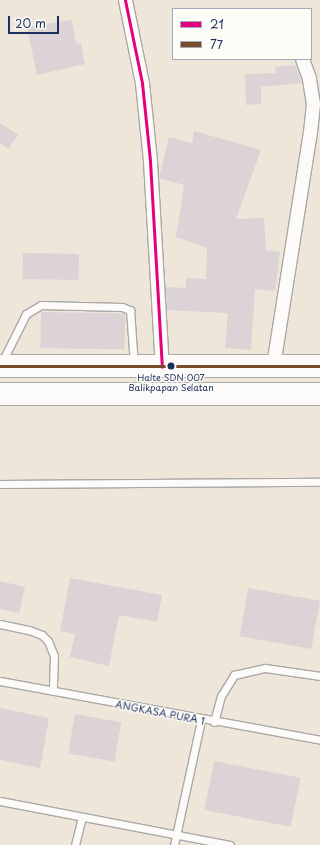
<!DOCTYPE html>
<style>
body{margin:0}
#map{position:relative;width:320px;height:845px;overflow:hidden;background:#eee6d9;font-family:"Playpen Sans",sans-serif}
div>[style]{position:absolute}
.building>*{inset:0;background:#dbd3d5;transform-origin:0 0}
.roads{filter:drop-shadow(1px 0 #aaa8a6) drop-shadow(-1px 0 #aaa8a6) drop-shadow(0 1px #aaa8a6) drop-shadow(0 -1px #aaa8a6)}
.service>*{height:7px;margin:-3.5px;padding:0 3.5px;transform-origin:3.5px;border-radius:3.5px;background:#fcfbf9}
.minor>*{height:13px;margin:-6.5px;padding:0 6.5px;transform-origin:6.5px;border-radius:6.5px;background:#fcfbf9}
.trunk>*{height:22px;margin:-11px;padding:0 11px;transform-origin:11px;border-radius:11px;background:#fcfbf9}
.bus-1>*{height:3px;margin:-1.5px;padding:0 1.5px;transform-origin:1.5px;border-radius:1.5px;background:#e5007d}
.bus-2>*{height:3px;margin:-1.5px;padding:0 1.5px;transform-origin:1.5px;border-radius:1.5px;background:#7a4b2a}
.dots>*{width:11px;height:11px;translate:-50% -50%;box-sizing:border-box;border:2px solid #fdfcf7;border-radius:50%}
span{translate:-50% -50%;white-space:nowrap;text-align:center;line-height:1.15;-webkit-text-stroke:3px #fdfcf7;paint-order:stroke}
.bus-label{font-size:9px;color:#1b2f5e}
.street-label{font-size:10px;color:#1b2f5e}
.legend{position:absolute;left:172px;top:8px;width:140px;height:52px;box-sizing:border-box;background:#fdfcf7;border:1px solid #a3aaba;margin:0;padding:5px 7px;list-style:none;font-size:12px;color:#1b2f5e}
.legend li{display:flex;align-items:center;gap:8px;height:20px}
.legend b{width:20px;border:1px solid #a3aaba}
.scale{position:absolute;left:8px;top:16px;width:51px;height:18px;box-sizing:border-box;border:2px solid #1b2f5e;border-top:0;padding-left:5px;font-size:12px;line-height:14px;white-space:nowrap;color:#1b2f5e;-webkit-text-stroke:3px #fdfcf7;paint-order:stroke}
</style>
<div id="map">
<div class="building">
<div style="clip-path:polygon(72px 20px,76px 44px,81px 43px,85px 64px,37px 75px,27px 27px)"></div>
<div style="clip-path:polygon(295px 65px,302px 83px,261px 87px,261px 104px,246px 105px,245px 74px,276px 73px,275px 67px)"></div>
<div style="clip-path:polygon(0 123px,18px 135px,8px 149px,0 143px)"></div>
<div style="clip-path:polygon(194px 131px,261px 150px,236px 219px,264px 218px,266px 250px,280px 252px,275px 291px,255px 289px,251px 350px,225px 348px,228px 313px,167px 310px,166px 287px,186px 288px,186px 278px,206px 279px,207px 248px,176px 237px,184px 185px,159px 178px,169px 137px,192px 143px)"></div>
<div style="left:23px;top:253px;width:56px;height:26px;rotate:1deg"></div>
<div style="left:41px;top:312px;width:84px;height:36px;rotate:1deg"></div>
<div style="clip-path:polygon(70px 578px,162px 595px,157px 622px,119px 615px,109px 666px,70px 657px,75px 634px,60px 631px)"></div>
<div style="clip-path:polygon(0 581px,25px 587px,19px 613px,0 609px)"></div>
<div style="left:248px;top:588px;width:73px;height:49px;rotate:10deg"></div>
<div style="clip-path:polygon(0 708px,49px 718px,40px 768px,0 760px)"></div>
<div style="left:75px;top:714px;width:47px;height:40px;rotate:10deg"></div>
<div style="left:214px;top:761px;width:88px;height:50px;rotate:11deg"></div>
</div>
<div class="roads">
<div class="service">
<div style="left:1px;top:364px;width:56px;rotate:-63.4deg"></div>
<div style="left:26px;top:314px;width:17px;rotate:-31deg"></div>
<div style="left:41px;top:305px;width:81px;rotate:1.4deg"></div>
<div style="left:122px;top:307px;width:9px;rotate:21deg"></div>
<div style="left:130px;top:310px;width:54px;rotate:85.8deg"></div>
<div style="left:0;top:484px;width:320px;rotate:-0.4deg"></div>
<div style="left:0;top:624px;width:30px;rotate:12deg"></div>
<div style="left:29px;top:630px;width:14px;rotate:21deg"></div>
<div style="left:42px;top:635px;width:8px;rotate:45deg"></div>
<div style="left:48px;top:641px;width:16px;rotate:68deg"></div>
<div style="left:54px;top:656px;width:35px;rotate:92deg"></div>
<div style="left:0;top:681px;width:325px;rotate:10.4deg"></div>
<div style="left:214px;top:722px;width:27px;rotate:-75deg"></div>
<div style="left:221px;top:696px;width:25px;rotate:-58deg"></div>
<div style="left:234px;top:675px;width:32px;rotate:-13deg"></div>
<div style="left:265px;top:668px;width:56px;rotate:8.3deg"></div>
<div style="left:0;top:801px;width:234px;rotate:10.8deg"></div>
<div style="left:75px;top:845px;width:29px;rotate:-76deg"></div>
<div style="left:174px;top:845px;width:128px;rotate:-77.8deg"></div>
</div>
<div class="minor">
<div style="left:125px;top:0;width:85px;rotate:78.4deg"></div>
<div style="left:142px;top:83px;width:78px;rotate:84.1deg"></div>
<div style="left:150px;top:161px;width:206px;rotate:86.7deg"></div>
<div style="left:273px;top:365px;width:236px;rotate:-81deg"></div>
<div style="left:310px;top:132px;width:28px;rotate:-84deg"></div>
<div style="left:313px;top:104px;width:26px;rotate:-99deg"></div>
<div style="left:309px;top:78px;width:20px;rotate:-110deg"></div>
</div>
<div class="trunk">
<div style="left:0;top:366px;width:320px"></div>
<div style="left:0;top:394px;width:320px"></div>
</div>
</div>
<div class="bus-1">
<div style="left:125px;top:0;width:85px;rotate:78.4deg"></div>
<div style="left:142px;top:83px;width:78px;rotate:84.1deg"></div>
<div style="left:150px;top:161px;width:206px;rotate:86.7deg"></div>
</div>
<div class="bus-2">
<div style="left:0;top:366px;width:320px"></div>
</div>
<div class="dots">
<div style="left:171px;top:366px;background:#1b2f5e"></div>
</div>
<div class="bus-label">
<span style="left:171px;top:382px">Halte SDN 007<br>Balikpapan Selatan</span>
</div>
<div class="street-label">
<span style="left:160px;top:712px;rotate:11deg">ANGKASA PURA 1</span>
</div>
<ul class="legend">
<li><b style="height:5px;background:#e5007d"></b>21</li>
<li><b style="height:5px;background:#7a4b2a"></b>77</li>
</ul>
<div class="scale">20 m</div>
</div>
